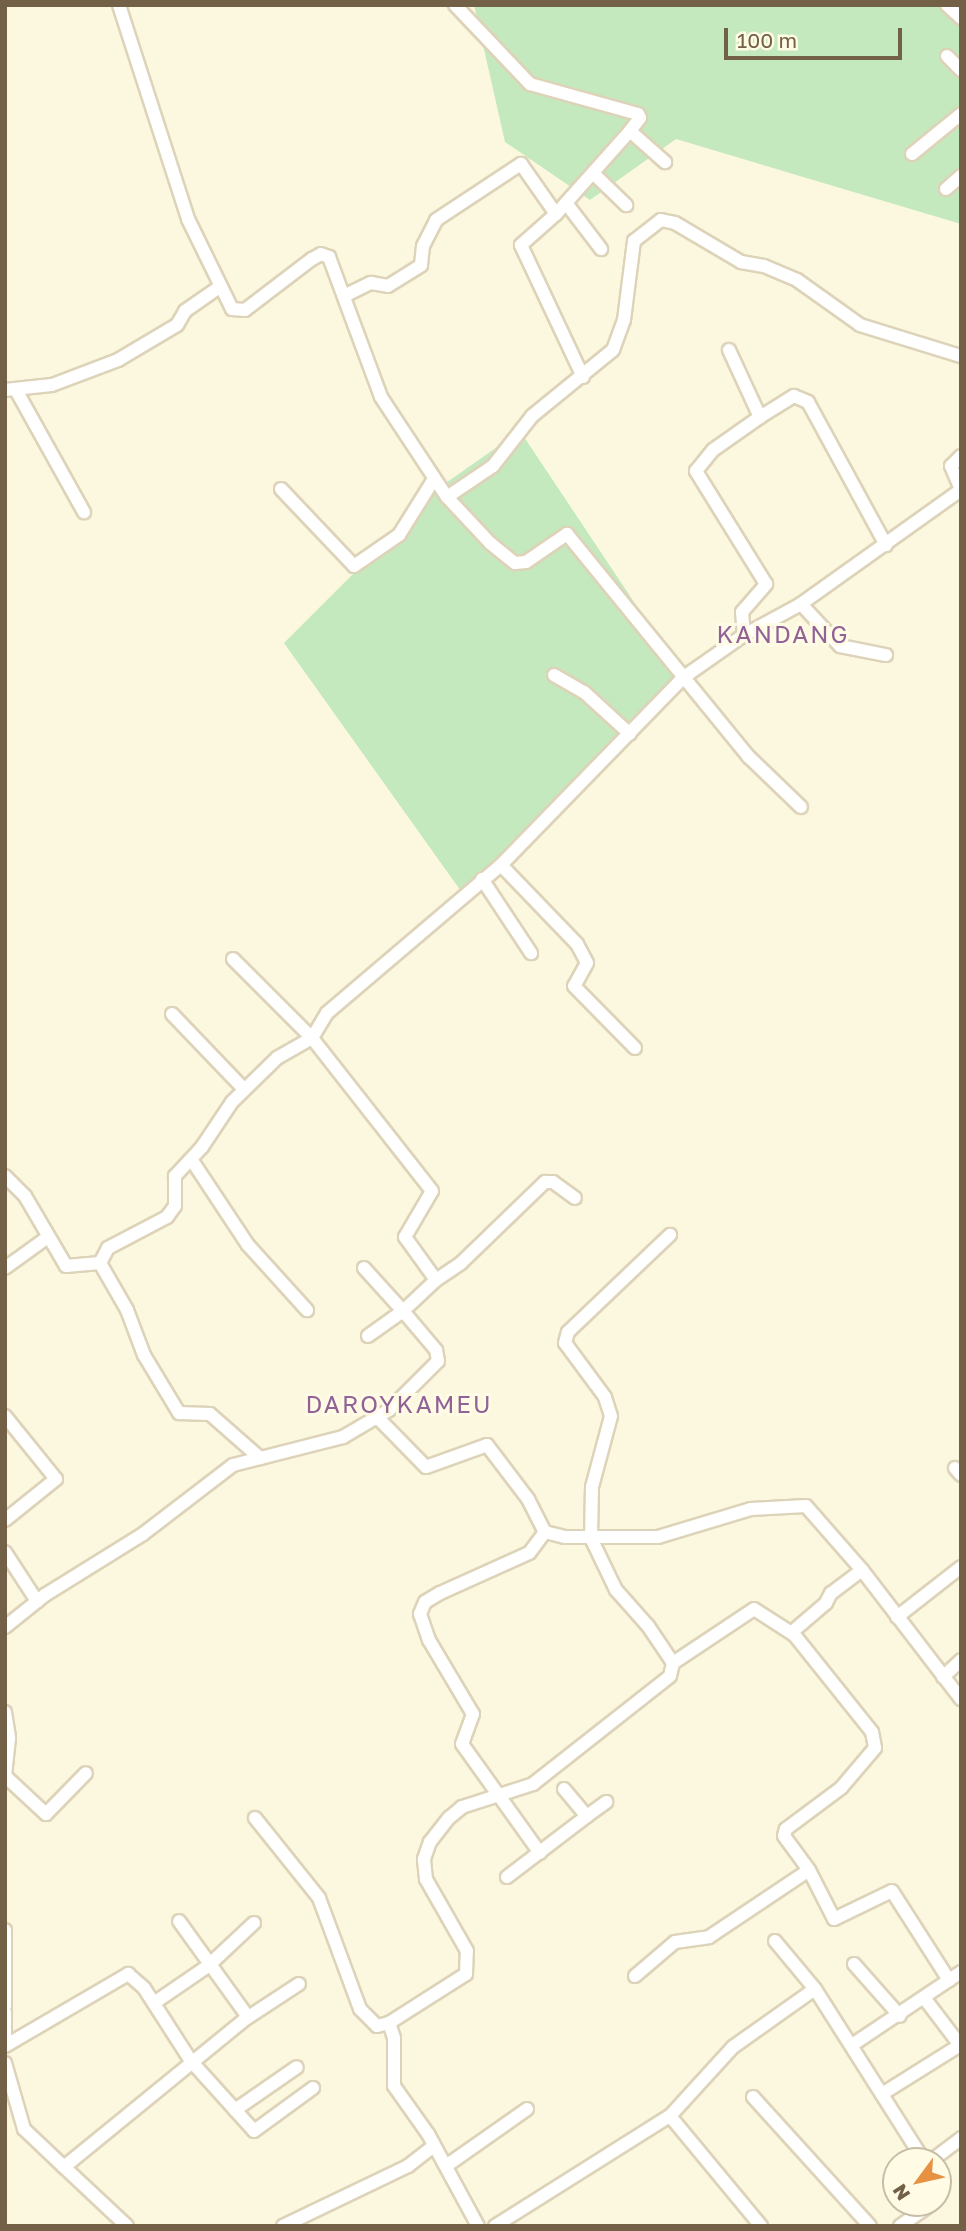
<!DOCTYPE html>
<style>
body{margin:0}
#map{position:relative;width:966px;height:2231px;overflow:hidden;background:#fcf8df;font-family:"Golos Text",sans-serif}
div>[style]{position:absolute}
.green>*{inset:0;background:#c5e9be}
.roads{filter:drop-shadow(2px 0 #ddd3b9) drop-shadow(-2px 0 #ddd3b9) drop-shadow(0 2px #ddd3b9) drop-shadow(0 -2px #ddd3b9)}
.street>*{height:12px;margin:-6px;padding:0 6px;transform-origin:6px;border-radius:6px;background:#fff}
span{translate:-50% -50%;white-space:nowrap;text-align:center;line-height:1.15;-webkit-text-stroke:6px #fffbe5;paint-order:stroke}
.quarter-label{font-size:24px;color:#916296;letter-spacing:2px}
.frame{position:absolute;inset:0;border:7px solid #726147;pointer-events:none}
.north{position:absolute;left:882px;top:2147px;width:70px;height:70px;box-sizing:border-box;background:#fffbe5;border:2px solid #c7bda6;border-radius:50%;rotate:237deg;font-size:19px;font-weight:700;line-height:28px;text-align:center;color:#726147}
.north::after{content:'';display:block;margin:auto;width:24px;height:32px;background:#e79143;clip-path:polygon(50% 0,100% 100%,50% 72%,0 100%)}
.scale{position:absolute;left:724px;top:28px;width:178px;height:32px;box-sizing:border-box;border:4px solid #726147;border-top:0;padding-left:9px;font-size:21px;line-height:24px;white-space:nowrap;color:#726147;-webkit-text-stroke:5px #fffbe5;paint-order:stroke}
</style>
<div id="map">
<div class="green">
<div style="clip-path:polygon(474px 5px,961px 5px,961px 224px,676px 139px,590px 200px,505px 142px)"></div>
<div style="clip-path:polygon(520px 431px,684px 677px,463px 894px,284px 643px,440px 487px)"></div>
</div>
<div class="roads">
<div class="street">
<div style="left:119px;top:5px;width:225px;rotate:72.1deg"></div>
<div style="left:188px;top:219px;width:100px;rotate:63.9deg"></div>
<div style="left:232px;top:309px;width:13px;rotate:4deg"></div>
<div style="left:245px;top:310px;width:84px;rotate:-37.3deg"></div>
<div style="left:312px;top:259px;width:10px;rotate:-29deg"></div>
<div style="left:321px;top:254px;width:9px;rotate:21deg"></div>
<div style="left:329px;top:257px;width:149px;rotate:69.6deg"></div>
<div style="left:381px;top:397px;width:120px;rotate:56.6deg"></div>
<div style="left:447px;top:497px;width:63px;rotate:46.9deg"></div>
<div style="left:490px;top:543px;width:32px;rotate:39deg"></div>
<div style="left:515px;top:563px;width:11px;rotate:-5deg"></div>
<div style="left:526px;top:562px;width:50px;rotate:-34.3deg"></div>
<div style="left:567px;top:534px;width:288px;rotate:50.8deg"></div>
<div style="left:749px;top:757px;width:72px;rotate:43.9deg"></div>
<div style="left:455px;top:5px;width:109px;rotate:46.5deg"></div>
<div style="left:530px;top:84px;width:112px;rotate:15.5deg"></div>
<div style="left:638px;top:114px;width:4px;rotate:63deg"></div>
<div style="left:640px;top:118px;width:16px;rotate:128deg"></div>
<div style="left:947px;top:5px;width:19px;rotate:43deg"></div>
<div style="left:947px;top:56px;width:20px;rotate:45deg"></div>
<div style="left:912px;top:154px;width:63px;rotate:-39.2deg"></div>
<div style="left:594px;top:174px;width:45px;rotate:44.1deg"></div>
<div style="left:946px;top:189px;width:20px;rotate:-41deg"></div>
<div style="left:566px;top:203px;width:58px;rotate:52.7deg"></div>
<div style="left:346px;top:295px;width:28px;rotate:-26deg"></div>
<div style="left:371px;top:283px;width:17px;rotate:10deg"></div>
<div style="left:388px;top:286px;width:39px;rotate:-32deg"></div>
<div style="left:421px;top:265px;width:19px;rotate:-84deg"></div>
<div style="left:423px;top:246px;width:29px;rotate:-63deg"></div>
<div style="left:436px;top:220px;width:102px;rotate:-33.4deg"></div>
<div style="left:521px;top:164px;width:61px;rotate:55deg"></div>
<div style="left:729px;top:350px;width:74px;rotate:65.2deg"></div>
<div style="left:583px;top:377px;width:146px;rotate:-115.2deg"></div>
<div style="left:521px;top:245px;width:47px;rotate:-41.5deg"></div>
<div style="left:556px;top:214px;width:111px;rotate:-48.3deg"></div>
<div style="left:630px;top:131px;width:47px;rotate:41.5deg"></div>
<div style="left:5px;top:390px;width:47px;rotate:-6.1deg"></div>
<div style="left:52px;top:385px;width:71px;rotate:-20.7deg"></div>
<div style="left:118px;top:360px;width:69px;rotate:-30.7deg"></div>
<div style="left:177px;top:325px;width:16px;rotate:-60deg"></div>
<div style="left:185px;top:311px;width:40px;rotate:-34.9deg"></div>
<div style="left:16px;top:390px;width:140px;rotate:60.9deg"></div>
<div style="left:961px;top:456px;width:14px;rotate:135deg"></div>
<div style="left:951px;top:466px;width:25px;rotate:67deg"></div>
<div style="left:281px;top:489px;width:106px;rotate:46.5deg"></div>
<div style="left:354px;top:566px;width:55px;rotate:-34.6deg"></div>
<div style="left:399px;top:535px;width:66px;rotate:-58deg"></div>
<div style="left:447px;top:497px;width:55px;rotate:-34deg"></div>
<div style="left:493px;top:466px;width:63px;rotate:-52deg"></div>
<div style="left:532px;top:416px;width:104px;rotate:-39.2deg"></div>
<div style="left:613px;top:350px;width:32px;rotate:-70deg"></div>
<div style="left:624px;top:320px;width:80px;rotate:-82.8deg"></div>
<div style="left:634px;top:241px;width:34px;rotate:-38deg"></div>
<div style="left:661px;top:220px;width:14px;rotate:12deg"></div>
<div style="left:675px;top:223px;width:77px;rotate:30.6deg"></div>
<div style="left:741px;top:262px;width:23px;rotate:10deg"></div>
<div style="left:764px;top:266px;width:36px;rotate:23deg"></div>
<div style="left:797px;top:280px;width:77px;rotate:35.5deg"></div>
<div style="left:860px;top:325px;width:106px;rotate:17.1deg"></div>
<div style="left:801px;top:604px;width:57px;rotate:47.1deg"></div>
<div style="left:840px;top:646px;width:47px;rotate:11.1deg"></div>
<div style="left:744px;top:635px;width:23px;rotate:-95deg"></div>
<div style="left:742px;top:612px;width:37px;rotate:-49deg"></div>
<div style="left:766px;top:584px;width:133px;rotate:-121.8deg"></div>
<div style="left:696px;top:471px;width:27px;rotate:-51deg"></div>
<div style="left:713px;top:450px;width:57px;rotate:-35.1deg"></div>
<div style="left:760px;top:417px;width:40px;rotate:-32deg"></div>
<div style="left:794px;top:396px;width:15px;rotate:23deg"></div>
<div style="left:808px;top:402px;width:163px;rotate:61.4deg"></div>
<div style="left:554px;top:675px;width:34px;rotate:30deg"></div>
<div style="left:584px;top:692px;width:62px;rotate:42.4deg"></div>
<div style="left:501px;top:865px;width:110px;rotate:46.1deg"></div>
<div style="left:577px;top:944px;width:21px;rotate:62deg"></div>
<div style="left:587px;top:963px;width:26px;rotate:119deg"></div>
<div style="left:574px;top:986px;width:87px;rotate:45.5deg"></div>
<div style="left:482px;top:879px;width:89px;rotate:56.5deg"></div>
<div style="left:233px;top:959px;width:112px;rotate:45deg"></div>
<div style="left:312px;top:1038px;width:40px;rotate:150.3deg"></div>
<div style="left:277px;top:1058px;width:63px;rotate:135.6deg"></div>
<div style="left:232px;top:1102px;width:54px;rotate:123.7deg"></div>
<div style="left:202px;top:1147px;width:40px;rotate:133deg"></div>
<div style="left:175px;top:1176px;width:30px;rotate:90deg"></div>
<div style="left:175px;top:1206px;width:14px;rotate:126deg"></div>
<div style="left:167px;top:1217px;width:67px;rotate:152.3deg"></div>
<div style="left:108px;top:1248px;width:17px;rotate:118deg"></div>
<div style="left:100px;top:1263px;width:54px;rotate:60.1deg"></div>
<div style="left:127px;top:1310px;width:48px;rotate:69.3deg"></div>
<div style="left:144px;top:1355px;width:68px;rotate:58.9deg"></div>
<div style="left:179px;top:1413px;width:31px;rotate:2deg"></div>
<div style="left:210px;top:1414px;width:67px;rotate:41.3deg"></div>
<div style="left:172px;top:1014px;width:104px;rotate:46.2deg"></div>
<div style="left:191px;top:1159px;width:103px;rotate:56.5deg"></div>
<div style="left:248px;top:1245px;width:88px;rotate:47.8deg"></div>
<div style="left:5px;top:1176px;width:28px;rotate:45deg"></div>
<div style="left:25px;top:1196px;width:81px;rotate:59.6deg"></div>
<div style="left:66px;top:1266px;width:34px;rotate:-5deg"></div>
<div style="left:5px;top:1268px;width:53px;rotate:-35.8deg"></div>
<div style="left:364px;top:1268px;width:58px;rotate:47.8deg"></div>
<div style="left:403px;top:1311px;width:43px;rotate:144.5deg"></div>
<div style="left:436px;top:1280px;width:30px;rotate:-34deg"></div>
<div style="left:461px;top:1263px;width:117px;rotate:-44deg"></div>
<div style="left:545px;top:1182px;width:8px"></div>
<div style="left:553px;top:1182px;width:27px;rotate:36deg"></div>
<div style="left:5px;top:1416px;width:81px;rotate:51deg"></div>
<div style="left:56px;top:1479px;width:65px;rotate:141.2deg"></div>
<div style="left:377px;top:1417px;width:70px;rotate:45.6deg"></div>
<div style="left:426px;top:1467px;width:65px;rotate:-19.8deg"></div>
<div style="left:487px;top:1445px;width:68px;rotate:52.8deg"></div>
<div style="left:528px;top:1499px;width:37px;rotate:63deg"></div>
<div style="left:545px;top:1532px;width:26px;rotate:127deg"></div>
<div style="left:529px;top:1553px;width:98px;rotate:155.8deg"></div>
<div style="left:440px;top:1593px;width:17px;rotate:149deg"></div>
<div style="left:425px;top:1602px;width:13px;rotate:113deg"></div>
<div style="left:420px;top:1614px;width:28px;rotate:71deg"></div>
<div style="left:429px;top:1640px;width:86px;rotate:59.3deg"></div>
<div style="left:473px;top:1714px;width:32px;rotate:110deg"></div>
<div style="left:462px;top:1744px;width:134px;rotate:54.4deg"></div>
<div style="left:955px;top:1468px;width:9px;rotate:49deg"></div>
<div style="left:545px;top:1532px;width:21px;rotate:14deg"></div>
<div style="left:565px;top:1537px;width:93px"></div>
<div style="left:658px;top:1537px;width:97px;rotate:-16.8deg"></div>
<div style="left:751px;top:1509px;width:55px;rotate:-3.1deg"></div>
<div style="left:806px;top:1506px;width:85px;rotate:48.8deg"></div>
<div style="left:862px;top:1570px;width:163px;rotate:52.5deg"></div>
<div style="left:5px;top:1552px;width:59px;rotate:56.9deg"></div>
<div style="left:862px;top:1570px;width:39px;rotate:143deg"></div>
<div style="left:831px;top:1593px;width:11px;rotate:117deg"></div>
<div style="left:826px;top:1603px;width:45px;rotate:139.5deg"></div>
<div style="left:792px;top:1632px;width:128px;rotate:51.3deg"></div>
<div style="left:872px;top:1732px;width:16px;rotate:79deg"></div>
<div style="left:875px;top:1748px;width:52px;rotate:130.4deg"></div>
<div style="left:841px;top:1788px;width:69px;rotate:143.3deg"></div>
<div style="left:786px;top:1829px;width:7px;rotate:106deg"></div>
<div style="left:784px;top:1836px;width:42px;rotate:53.7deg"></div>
<div style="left:809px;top:1870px;width:55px;rotate:63deg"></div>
<div style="left:834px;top:1919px;width:64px;rotate:-25.8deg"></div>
<div style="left:892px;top:1891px;width:106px;rotate:57.4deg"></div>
<div style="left:897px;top:1617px;width:81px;rotate:-38deg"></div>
<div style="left:5px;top:1627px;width:51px;rotate:-38.7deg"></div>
<div style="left:45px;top:1595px;width:115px;rotate:-31.9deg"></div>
<div style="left:143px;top:1534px;width:113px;rotate:-37.5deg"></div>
<div style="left:233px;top:1465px;width:114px;rotate:-14.3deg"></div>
<div style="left:343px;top:1437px;width:53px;rotate:-30.4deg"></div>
<div style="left:389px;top:1410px;width:69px;rotate:-45deg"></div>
<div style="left:438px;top:1361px;width:11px;rotate:-100deg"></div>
<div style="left:436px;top:1350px;width:51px;rotate:-130.2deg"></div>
<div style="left:403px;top:1311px;width:45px;rotate:-43.2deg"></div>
<div style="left:436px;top:1280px;width:53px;rotate:-125.8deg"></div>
<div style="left:405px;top:1237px;width:53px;rotate:-59.6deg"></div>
<div style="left:432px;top:1191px;width:194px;rotate:-128.1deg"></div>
<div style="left:312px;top:1038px;width:29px;rotate:-59deg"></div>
<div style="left:327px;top:1013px;width:228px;rotate:-40.4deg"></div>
<div style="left:501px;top:865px;width:262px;rotate:-45.8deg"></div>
<div style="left:684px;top:677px;width:73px;rotate:-35deg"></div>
<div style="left:744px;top:635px;width:65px;rotate:-28.5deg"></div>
<div style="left:801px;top:604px;width:196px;rotate:-35.5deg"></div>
<div style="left:673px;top:1663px;width:97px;rotate:-33.7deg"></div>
<div style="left:754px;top:1609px;width:46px;rotate:32.7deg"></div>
<div style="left:943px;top:1677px;width:25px;rotate:-43deg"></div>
<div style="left:5px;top:1712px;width:26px;rotate:81deg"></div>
<div style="left:9px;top:1738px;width:37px;rotate:96deg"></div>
<div style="left:5px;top:1776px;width:56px;rotate:42.8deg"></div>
<div style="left:46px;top:1814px;width:57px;rotate:-45.7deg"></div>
<div style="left:564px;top:1789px;width:35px;rotate:50deg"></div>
<div style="left:587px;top:1816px;width:24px;rotate:-36deg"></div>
<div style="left:255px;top:1818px;width:102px;rotate:51.3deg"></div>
<div style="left:319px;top:1898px;width:118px;rotate:69.7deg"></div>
<div style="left:360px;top:2009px;width:24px;rotate:45deg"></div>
<div style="left:377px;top:2026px;width:12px;rotate:-14deg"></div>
<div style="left:507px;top:1877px;width:101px;rotate:-37.3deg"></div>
<div style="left:5px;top:1930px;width:76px;rotate:90deg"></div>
<div style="left:775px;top:1941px;width:62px;rotate:50.2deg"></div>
<div style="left:854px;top:1964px;width:69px;rotate:48.5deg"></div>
<div style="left:635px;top:1976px;width:52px;rotate:-40.4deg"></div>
<div style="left:675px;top:1942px;width:34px;rotate:-8deg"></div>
<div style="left:709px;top:1937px;width:120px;rotate:-33.8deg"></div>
<div style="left:154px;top:2003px;width:65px;rotate:-34.4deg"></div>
<div style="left:208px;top:1966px;width:63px;rotate:-43.1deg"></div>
<div style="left:5px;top:2012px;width:23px;rotate:90deg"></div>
<div style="left:247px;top:2018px;width:62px;rotate:-33.2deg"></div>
<div style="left:852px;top:2045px;width:131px;rotate:-33.8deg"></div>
<div style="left:5px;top:2046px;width:143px;rotate:-30.3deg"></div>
<div style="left:128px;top:1974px;width:21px;rotate:41deg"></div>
<div style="left:144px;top:1988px;width:87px;rotate:57.2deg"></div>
<div style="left:191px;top:2061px;width:94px;rotate:48deg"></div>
<div style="left:254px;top:2131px;width:73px;rotate:-36.1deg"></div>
<div style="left:5px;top:2063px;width:69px;rotate:73.9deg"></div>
<div style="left:24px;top:2129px;width:55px;rotate:43.5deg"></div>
<div style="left:882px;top:2094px;width:92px;rotate:-32.1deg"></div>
<div style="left:960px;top:2045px;width:58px;rotate:-127.3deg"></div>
<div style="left:753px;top:2097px;width:174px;rotate:47.8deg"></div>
<div style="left:235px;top:2110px;width:75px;rotate:-34.7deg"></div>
<div style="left:670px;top:2116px;width:143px;rotate:50.4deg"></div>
<div style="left:931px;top:2161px;width:38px;rotate:-37deg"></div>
<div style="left:446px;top:2166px;width:99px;rotate:-35.1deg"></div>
<div style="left:127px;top:2226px;width:86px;rotate:-136.9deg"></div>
<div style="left:64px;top:2167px;width:237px;rotate:-39.2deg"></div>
<div style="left:248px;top:2017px;width:118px;rotate:-125.7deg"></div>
<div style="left:283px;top:2226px;width:139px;rotate:-25.6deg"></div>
<div style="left:408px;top:2166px;width:31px;rotate:-38deg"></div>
<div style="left:478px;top:2226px;width:105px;rotate:-118.5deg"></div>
<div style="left:428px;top:2134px;width:59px;rotate:-125.3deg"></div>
<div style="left:394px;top:2086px;width:48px;rotate:-90deg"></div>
<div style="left:394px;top:2038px;width:16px;rotate:-108deg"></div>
<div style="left:389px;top:2023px;width:91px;rotate:-32.5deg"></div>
<div style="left:466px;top:1974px;width:23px;rotate:-88deg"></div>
<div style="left:467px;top:1951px;width:83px;rotate:-119.7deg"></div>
<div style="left:426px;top:1879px;width:20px;rotate:-96deg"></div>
<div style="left:424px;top:1859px;width:18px;rotate:-71deg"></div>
<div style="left:430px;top:1842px;width:31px;rotate:-52deg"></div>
<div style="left:449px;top:1818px;width:17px;rotate:-40deg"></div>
<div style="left:462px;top:1807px;width:75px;rotate:-17.9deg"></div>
<div style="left:533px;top:1784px;width:174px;rotate:-38.2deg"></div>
<div style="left:670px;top:1676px;width:13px;rotate:-77deg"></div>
<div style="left:673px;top:1663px;width:45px;rotate:-124deg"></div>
<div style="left:648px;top:1626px;width:48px;rotate:-131.6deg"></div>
<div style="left:616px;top:1590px;width:58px;rotate:-115.7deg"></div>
<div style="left:591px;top:1538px;width:51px;rotate:-88.9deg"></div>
<div style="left:592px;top:1487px;width:73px;rotate:-75deg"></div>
<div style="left:611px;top:1416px;width:20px;rotate:-108deg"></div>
<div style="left:605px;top:1397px;width:67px;rotate:-126.5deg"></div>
<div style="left:565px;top:1343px;width:11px;rotate:-75deg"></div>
<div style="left:568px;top:1332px;width:141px;rotate:-43.6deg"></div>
<div style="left:495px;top:2226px;width:207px;rotate:-32.2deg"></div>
<div style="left:670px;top:2116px;width:93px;rotate:-47.6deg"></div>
<div style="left:733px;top:2047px;width:100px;rotate:-35.3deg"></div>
<div style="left:815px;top:1989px;width:204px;rotate:57.6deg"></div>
<div style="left:900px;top:2226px;width:40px;rotate:-34.9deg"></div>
</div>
</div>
<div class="quarter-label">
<span style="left:783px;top:634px">KANDANG</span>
<span style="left:399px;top:1404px">DAROYKAMEU</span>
</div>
<div class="frame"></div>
<div class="north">N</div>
<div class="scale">100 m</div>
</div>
